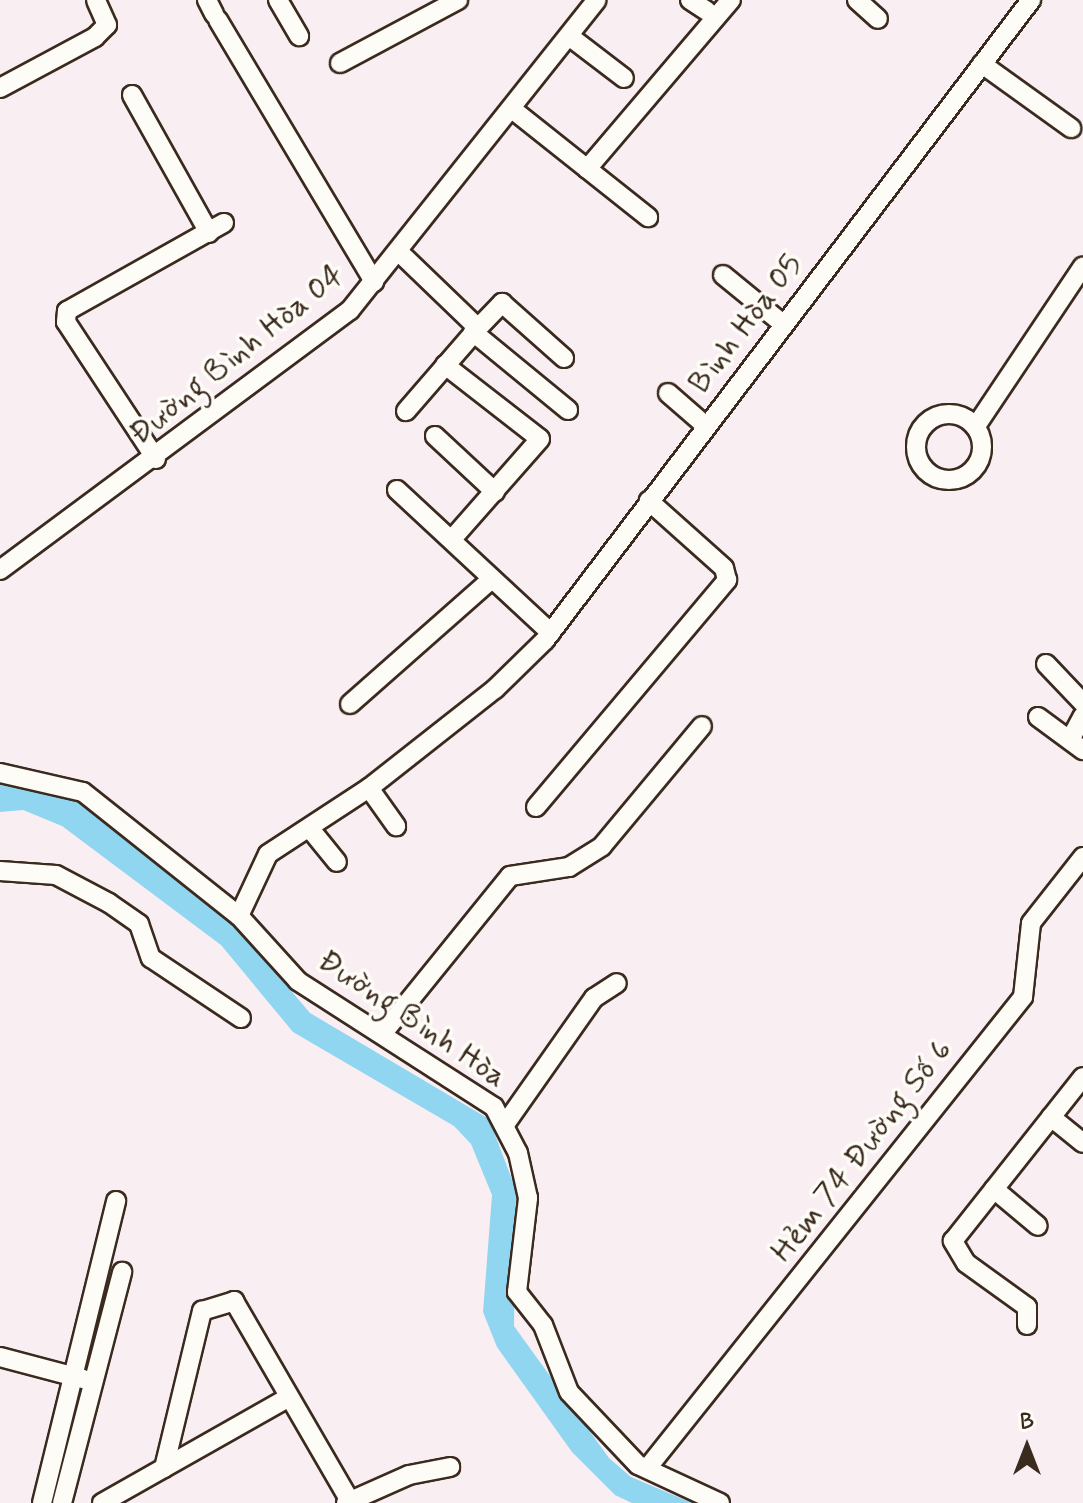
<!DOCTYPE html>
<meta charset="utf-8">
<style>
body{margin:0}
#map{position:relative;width:1083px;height:1503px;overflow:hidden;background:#f9eff3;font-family:Mynerve,sans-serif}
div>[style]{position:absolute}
.water>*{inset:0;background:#90d6f1}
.roads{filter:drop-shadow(2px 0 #3b2a1e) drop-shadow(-2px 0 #3b2a1e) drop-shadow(0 2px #3b2a1e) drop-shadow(0 -2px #3b2a1e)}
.minor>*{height:18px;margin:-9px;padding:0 9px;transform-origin:9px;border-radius:9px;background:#fdfcf7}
.minor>.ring{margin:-9px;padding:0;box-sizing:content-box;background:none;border:18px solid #fdfcf7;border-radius:50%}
span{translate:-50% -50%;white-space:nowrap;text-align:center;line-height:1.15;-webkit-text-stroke:7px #fdfcf7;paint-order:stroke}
.street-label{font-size:32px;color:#3b2a1e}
.north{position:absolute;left:987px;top:1407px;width:80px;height:80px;-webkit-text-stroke:6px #fdfcf7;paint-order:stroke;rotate:0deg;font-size:22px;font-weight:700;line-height:32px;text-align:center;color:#3b2a1e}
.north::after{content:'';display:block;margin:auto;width:28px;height:36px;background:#3b2a1e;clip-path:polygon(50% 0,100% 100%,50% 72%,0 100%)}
</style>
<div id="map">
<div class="water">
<div style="clip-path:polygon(0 781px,81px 798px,235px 925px,310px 1013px,489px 1119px,516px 1190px,514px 1326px,609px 1458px,631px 1477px,692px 1503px,632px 1503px,615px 1495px,572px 1452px,497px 1347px,483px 1312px,492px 1195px,471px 1144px,454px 1126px,293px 1032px,221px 945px,62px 826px,23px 810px,0 812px)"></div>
</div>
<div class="roads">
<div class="minor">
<div style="left:207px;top:0;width:16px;rotate:63deg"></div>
<div style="left:278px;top:0;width:42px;rotate:59.7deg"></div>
<div style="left:690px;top:0;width:20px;rotate:33deg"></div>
<div style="left:857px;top:0;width:28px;rotate:42deg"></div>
<div style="left:218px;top:20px;width:305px;rotate:59.2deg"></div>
<div style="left:569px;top:36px;width:69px;rotate:37.4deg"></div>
<div style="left:340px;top:63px;width:134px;rotate:-28.1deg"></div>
<div style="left:982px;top:64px;width:110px;rotate:35.7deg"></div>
<div style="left:0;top:88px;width:108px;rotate:-28.2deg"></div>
<div style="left:95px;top:37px;width:17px;rotate:-45deg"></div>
<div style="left:107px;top:25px;width:27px;rotate:-114deg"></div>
<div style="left:132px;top:95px;width:158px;rotate:60.8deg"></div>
<div style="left:512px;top:109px;width:174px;rotate:38.5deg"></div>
<div style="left:587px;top:169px;width:222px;rotate:-49.6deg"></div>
<div style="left:399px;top:252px;width:110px;rotate:43.9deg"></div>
<div style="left:478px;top:328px;width:110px;rotate:130.9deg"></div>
<div style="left:723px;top:275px;width:77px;rotate:39.2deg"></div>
<div style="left:478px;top:328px;width:35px;rotate:-46deg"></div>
<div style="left:502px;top:303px;width:83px;rotate:41.6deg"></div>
<div style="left:473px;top:332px;width:123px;rotate:39.4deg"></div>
<div style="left:445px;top:365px;width:120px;rotate:37.9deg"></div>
<div style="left:540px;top:439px;width:130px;rotate:131.3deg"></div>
<div style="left:668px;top:393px;width:50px;rotate:41deg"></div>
<div class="ring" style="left:916px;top:414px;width:48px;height:48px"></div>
<div style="left:976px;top:426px;width:192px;rotate:-56.2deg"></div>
<div style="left:435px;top:436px;width:82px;rotate:43deg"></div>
<div style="left:156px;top:459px;width:164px;rotate:-123.3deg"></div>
<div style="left:66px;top:322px;width:11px;rotate:-85deg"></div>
<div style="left:67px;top:311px;width:180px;rotate:-29.3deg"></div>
<div style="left:397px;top:490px;width:210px;rotate:42.9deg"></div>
<div style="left:0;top:570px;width:436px;rotate:-36.6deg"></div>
<div style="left:350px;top:310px;width:396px;rotate:-51.5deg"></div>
<div style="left:1046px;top:664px;width:54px;rotate:46.5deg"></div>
<div style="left:350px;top:704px;width:189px;rotate:-41.4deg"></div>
<div style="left:1038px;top:717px;width:56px;rotate:36.3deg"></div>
<div style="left:1070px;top:740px;width:27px;rotate:-62deg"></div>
<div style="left:0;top:773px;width:85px;rotate:12.9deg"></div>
<div style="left:83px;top:792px;width:199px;rotate:38.5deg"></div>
<div style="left:369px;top:788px;width:47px;rotate:54.6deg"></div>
<div style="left:536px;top:807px;width:297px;rotate:-49.9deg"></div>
<div style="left:727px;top:580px;width:12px;rotate:-104deg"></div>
<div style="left:724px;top:568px;width:101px;rotate:-138.2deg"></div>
<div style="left:311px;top:830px;width:41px;rotate:50.9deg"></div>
<div style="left:0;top:871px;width:56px;rotate:4.1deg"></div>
<div style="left:56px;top:875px;width:60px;rotate:27.8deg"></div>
<div style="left:109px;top:903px;width:37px;rotate:35deg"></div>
<div style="left:139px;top:924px;width:36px;rotate:71deg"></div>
<div style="left:151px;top:958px;width:108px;rotate:33.7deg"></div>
<div style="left:383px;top:1033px;width:202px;rotate:-51deg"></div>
<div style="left:510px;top:876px;width:60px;rotate:-8.7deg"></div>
<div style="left:569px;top:867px;width:39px;rotate:-32deg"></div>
<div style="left:602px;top:846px;width:156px;rotate:-50.2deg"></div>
<div style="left:1051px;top:1117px;width:41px;rotate:39.1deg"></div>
<div style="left:506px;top:1123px;width:153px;rotate:-54.9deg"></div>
<div style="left:594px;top:998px;width:27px;rotate:-33deg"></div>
<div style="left:994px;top:1189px;width:57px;rotate:40.1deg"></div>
<div style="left:1027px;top:1325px;width:18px;rotate:-90deg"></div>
<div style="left:1027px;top:1307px;width:75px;rotate:-144.2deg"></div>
<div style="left:966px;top:1263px;width:26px;rotate:-121deg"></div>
<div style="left:953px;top:1241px;width:209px;rotate:-51.6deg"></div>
<div style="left:0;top:1357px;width:86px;rotate:14.8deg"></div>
<div style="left:649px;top:1466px;width:600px;rotate:-51.43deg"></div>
<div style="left:1023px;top:997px;width:74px;rotate:-83.8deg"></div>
<div style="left:1031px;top:923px;width:84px;rotate:-51.8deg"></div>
<div style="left:164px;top:1468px;width:162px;rotate:-76.4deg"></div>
<div style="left:202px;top:1311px;width:34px;rotate:-17deg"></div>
<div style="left:234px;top:1301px;width:233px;rotate:59.9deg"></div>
<div style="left:42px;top:1503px;width:311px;rotate:-76.2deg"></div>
<div style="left:62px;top:1503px;width:239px;rotate:-75.4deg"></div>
<div style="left:102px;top:1503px;width:215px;rotate:-29.5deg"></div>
<div style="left:346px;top:1503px;width:69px;rotate:-24deg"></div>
<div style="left:409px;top:1475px;width:42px;rotate:-11deg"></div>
<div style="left:720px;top:1503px;width:90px;rotate:-155.1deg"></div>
<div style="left:638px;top:1465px;width:100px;rotate:-133.4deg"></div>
<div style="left:569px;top:1392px;width:72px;rotate:-111.2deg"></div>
<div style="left:543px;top:1325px;width:42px;rotate:-128.2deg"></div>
<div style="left:517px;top:1292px;width:95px;rotate:-83.3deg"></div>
<div style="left:528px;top:1198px;width:46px;rotate:-102.5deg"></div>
<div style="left:518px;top:1153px;width:52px;rotate:-117.6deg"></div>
<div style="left:494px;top:1107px;width:233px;rotate:-147.3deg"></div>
<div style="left:298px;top:981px;width:88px;rotate:-132.2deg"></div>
<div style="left:239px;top:916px;width:68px;rotate:-64.9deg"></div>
<div style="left:268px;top:854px;width:121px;rotate:-33.2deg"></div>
<div style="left:369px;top:788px;width:160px;rotate:-38.2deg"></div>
<div style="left:495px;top:689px;width:70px;rotate:-44.4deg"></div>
<div style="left:545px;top:640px;width:804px;rotate:-52.79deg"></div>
</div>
</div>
<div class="street-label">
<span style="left:746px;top:324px;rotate:-53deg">Bình Hòa 05</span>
<span style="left:237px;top:355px;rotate:-39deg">Đường Bình Hòa 04</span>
<span style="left:412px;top:1019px;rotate:34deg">Đường Bình Hòa</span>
<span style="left:862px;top:1151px;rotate:-52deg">Hẻm 74 Đường Số 6</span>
</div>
<div class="north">B</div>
</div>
